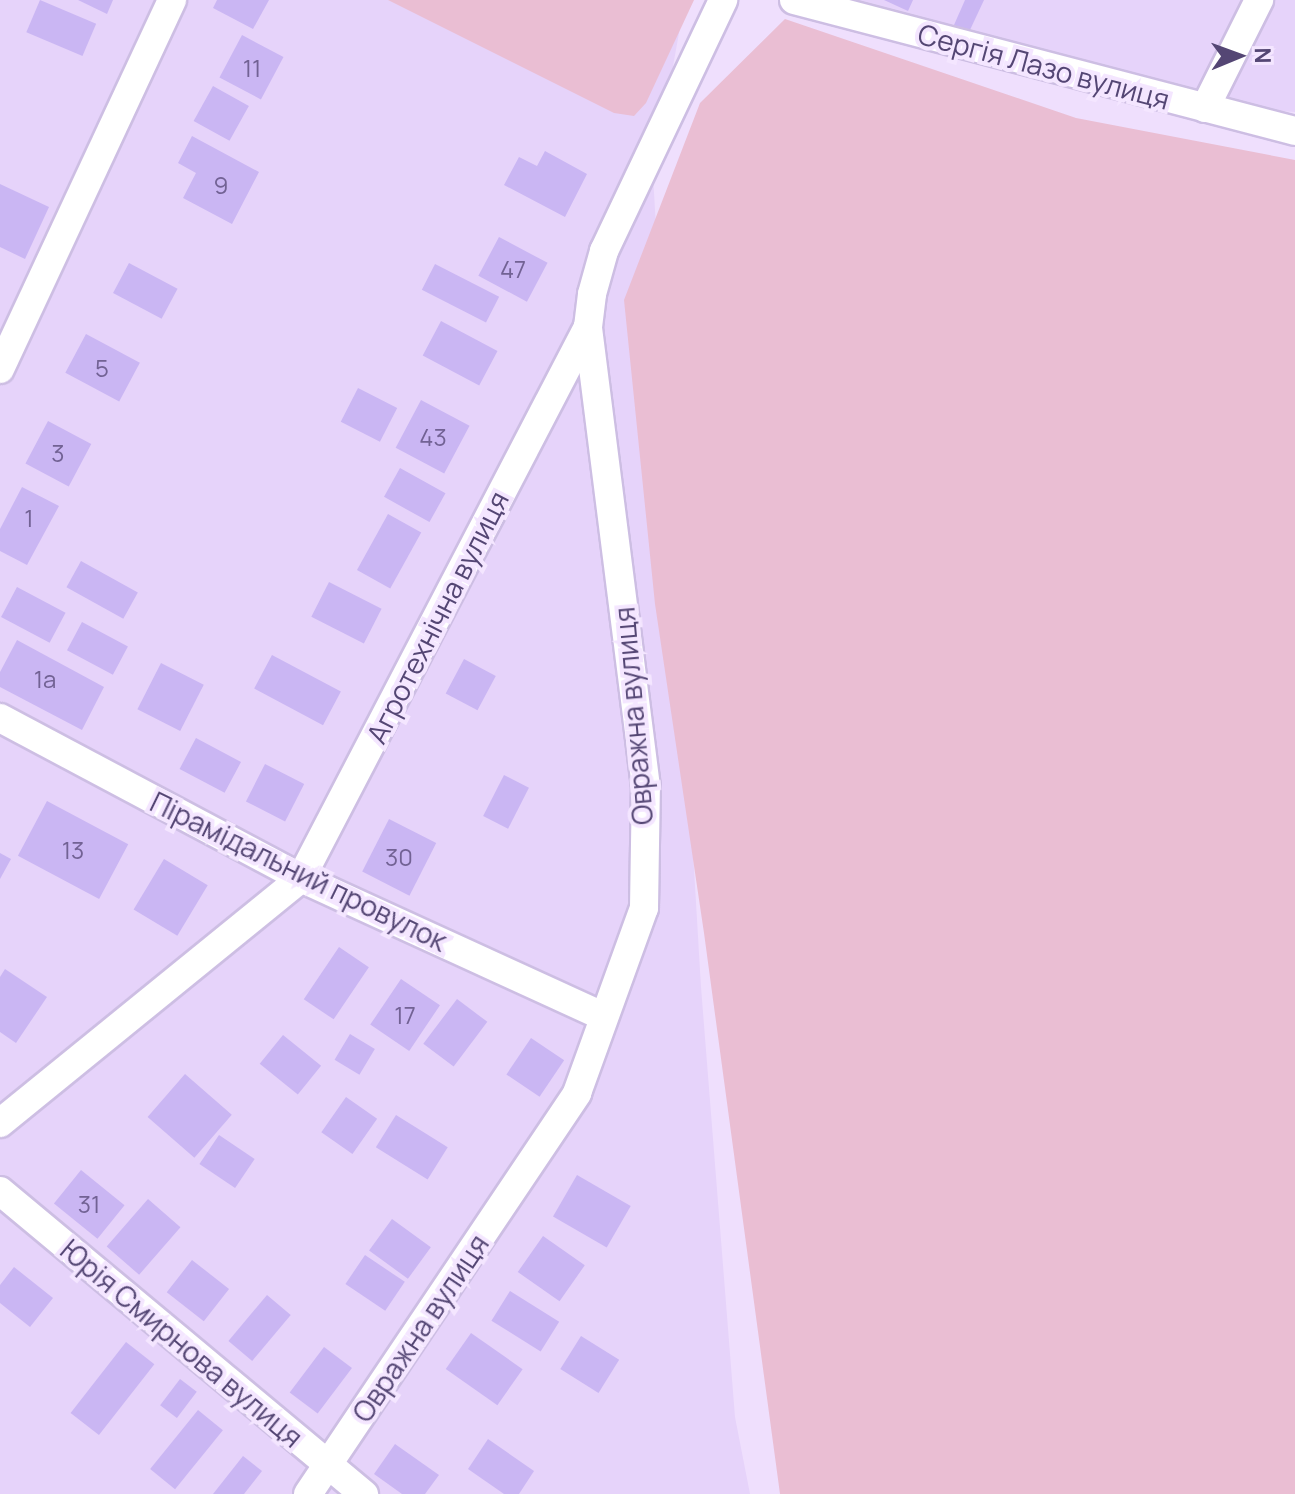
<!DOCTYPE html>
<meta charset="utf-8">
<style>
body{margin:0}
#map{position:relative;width:1295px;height:1494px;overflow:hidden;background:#efdffd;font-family:Manrope,sans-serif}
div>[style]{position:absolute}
.residential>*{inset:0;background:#e6d3fa}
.green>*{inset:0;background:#eabed3}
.building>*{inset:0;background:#cab6f3;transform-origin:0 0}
.roads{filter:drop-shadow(2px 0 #cdbee3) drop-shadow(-2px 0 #cdbee3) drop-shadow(0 2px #cdbee3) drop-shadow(0 -2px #cdbee3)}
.minor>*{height:28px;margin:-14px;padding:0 14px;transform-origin:14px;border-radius:14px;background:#fff}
span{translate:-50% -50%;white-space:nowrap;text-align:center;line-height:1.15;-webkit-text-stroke:8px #f4e6ff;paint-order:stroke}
.number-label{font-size:24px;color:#726294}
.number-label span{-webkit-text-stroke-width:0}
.street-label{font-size:28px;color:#544674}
.north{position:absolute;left:1199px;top:16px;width:80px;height:80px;-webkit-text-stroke:6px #f4e6ff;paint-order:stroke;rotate:89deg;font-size:22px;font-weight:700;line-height:32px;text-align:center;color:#544674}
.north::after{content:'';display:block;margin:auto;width:28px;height:36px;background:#544674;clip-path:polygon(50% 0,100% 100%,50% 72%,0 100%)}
</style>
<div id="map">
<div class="residential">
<div style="clip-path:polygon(0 0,685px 0,653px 176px,701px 987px,735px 1417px,750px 1494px,0 1494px)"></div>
<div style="clip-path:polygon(853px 0,1295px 0,1295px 112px,1179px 105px)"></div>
</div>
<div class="green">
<div style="clip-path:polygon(388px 0,694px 0,646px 103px,634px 116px,614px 113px)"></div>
<div style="clip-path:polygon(785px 19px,1076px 118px,1295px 160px,1295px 1494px,780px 1494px,704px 933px,655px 604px,624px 300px,700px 103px)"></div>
</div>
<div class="building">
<div style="left:40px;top:0;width:61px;height:35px;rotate:23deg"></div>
<div style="clip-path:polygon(78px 0,113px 0,107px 14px)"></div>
<div style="clip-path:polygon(217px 0,269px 0,253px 29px,213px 8px)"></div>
<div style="clip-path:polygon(884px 0,913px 0,908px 11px)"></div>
<div style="clip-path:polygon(965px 0,984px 0,969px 32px,954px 25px)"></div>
<div style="left:242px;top:35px;width:47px;height:48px;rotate:28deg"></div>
<div style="left:213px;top:86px;width:41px;height:40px;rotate:29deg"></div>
<div style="clip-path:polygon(192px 136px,259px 172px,232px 224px,183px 198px,196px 173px,178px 163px)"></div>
<div style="clip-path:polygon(545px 151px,587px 174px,565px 217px,504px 185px,519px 157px,537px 166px)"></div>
<div style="clip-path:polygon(0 184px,49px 207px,25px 259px,0 247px)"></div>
<div style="left:499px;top:237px;width:55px;height:44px;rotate:28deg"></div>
<div style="left:129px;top:263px;width:55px;height:34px;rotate:28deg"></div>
<div style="left:435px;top:264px;width:72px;height:29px;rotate:27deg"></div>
<div style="left:441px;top:321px;width:64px;height:39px;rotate:28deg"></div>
<div style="left:86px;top:334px;width:61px;height:44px;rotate:28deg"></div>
<div style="left:358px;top:388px;width:44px;height:38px;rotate:27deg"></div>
<div style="left:421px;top:400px;width:55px;height:54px;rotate:28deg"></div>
<div style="left:48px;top:421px;width:49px;height:48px;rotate:28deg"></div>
<div style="left:400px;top:468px;width:52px;height:33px;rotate:29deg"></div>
<div style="clip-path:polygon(22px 487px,59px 506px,27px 565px,0 551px,0 529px)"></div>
<div style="left:388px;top:514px;width:38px;height:64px;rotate:29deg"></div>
<div style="left:81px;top:561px;width:65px;height:30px;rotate:29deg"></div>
<div style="left:329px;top:582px;width:59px;height:39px;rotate:27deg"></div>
<div style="left:17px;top:587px;width:55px;height:34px;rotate:28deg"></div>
<div style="left:82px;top:622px;width:52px;height:32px;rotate:28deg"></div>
<div style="clip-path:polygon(17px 640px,104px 687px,82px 730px,0 687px,0 672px)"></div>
<div style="left:272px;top:655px;width:78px;height:38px;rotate:28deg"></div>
<div style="left:464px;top:659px;width:36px;height:39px;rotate:28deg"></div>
<div style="left:161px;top:663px;width:48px;height:52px;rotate:27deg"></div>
<div style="left:196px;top:738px;width:51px;height:35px;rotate:28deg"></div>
<div style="left:265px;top:764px;width:44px;height:42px;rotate:27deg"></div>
<div style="left:504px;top:775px;width:28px;height:46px;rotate:27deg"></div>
<div style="left:47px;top:801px;width:92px;height:62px;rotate:28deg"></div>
<div style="left:389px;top:819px;width:53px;height:59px;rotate:27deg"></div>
<div style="clip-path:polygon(0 853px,11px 859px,0 879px)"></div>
<div style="left:164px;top:859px;width:51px;height:59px;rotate:31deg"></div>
<div style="left:339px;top:947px;width:36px;height:63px;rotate:34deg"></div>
<div style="clip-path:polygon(5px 969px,47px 997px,16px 1043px,0 1032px,0 977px)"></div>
<div style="left:401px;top:979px;width:47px;height:55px;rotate:34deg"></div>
<div style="left:457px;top:999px;width:38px;height:56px;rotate:37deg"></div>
<div style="left:350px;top:1034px;width:29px;height:30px;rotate:31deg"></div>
<div style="left:283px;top:1035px;width:49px;height:37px;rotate:39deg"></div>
<div style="left:531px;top:1038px;width:40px;height:44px;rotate:34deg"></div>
<div style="left:185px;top:1074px;width:62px;height:57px;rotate:41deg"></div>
<div style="left:346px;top:1097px;width:38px;height:43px;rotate:35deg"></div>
<div style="left:396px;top:1115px;width:61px;height:38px;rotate:32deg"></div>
<div style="left:219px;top:1135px;width:43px;height:35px;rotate:34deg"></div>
<div style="left:81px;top:1170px;width:56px;height:43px;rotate:39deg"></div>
<div style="left:577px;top:1175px;width:62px;height:48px;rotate:30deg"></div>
<div style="left:148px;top:1199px;width:43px;height:63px;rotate:41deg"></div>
<div style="left:392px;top:1219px;width:48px;height:39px;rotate:36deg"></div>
<div style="left:543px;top:1236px;width:51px;height:44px;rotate:35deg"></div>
<div style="left:365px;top:1255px;width:48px;height:35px;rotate:34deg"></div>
<div style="left:192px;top:1260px;width:47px;height:41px;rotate:38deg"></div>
<div style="clip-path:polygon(14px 1267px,53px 1298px,30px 1327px,0 1303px,0 1285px)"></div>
<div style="left:510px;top:1291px;width:58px;height:35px;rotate:32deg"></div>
<div style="left:267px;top:1295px;width:31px;height:60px;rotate:40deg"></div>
<div style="left:471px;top:1333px;width:63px;height:44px;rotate:35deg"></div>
<div style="left:581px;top:1336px;width:45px;height:39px;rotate:32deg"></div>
<div style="left:126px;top:1342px;width:36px;height:90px;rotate:38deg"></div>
<div style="left:324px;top:1347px;width:35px;height:57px;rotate:37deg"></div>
<div style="left:180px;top:1379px;width:21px;height:33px;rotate:37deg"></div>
<div style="left:198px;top:1410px;width:32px;height:76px;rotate:39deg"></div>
<div style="clip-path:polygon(488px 1439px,534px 1471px,519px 1494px,504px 1494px,468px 1469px)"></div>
<div style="clip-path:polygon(395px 1444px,439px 1475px,425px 1494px,402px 1494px,374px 1474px)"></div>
<div style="clip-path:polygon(243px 1456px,262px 1471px,244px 1494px,213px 1494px)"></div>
</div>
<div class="roads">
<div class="minor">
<div style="left:794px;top:0;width:518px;rotate:14.65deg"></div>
<div style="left:1205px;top:108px;width:121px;rotate:-63.4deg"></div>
<div style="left:0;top:369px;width:407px;rotate:-65deg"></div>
<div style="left:0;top:718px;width:341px;rotate:28deg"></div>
<div style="left:301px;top:878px;width:332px;rotate:24.6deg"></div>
<div style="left:0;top:1123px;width:388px;rotate:-39.1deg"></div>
<div style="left:301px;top:878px;width:621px;rotate:-62.49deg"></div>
<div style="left:588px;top:327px;width:33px;rotate:-83deg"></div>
<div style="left:592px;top:294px;width:45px;rotate:-74.4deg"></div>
<div style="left:604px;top:251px;width:278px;rotate:-64.6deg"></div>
<div style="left:0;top:1191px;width:474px;rotate:39.8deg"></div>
<div style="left:308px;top:1494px;width:483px;rotate:-56.1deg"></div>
<div style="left:577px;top:1093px;width:197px;rotate:-70.1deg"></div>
<div style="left:644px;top:908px;width:121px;rotate:-89.1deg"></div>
<div style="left:646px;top:787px;width:464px;rotate:-97.2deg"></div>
</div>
</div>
<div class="number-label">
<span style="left:252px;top:68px">11</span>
<span style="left:221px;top:185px">9</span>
<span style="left:513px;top:269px">47</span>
<span style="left:102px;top:368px">5</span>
<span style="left:433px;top:437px">43</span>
<span style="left:58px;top:453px">3</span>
<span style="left:29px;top:518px">1</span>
<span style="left:45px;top:679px">1а</span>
<span style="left:73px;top:850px">13</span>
<span style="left:399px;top:857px">30</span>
<span style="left:405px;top:1015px">17</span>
<span style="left:89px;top:1204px">31</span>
</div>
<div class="street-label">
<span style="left:1044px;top:66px;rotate:15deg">Сергія Лазо вулиця</span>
<span style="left:437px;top:617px;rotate:-63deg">Агротехнічна вулиця</span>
<span style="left:633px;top:716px;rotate:-95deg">Овражна вулиця</span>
<span style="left:299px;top:871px;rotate:26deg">Пірамідальний провулок</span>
<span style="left:420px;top:1328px;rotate:-56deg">Овражна вулиця</span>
<span style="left:182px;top:1343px;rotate:40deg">Юрія Смирнова вулиця</span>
</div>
<div class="north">N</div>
</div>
